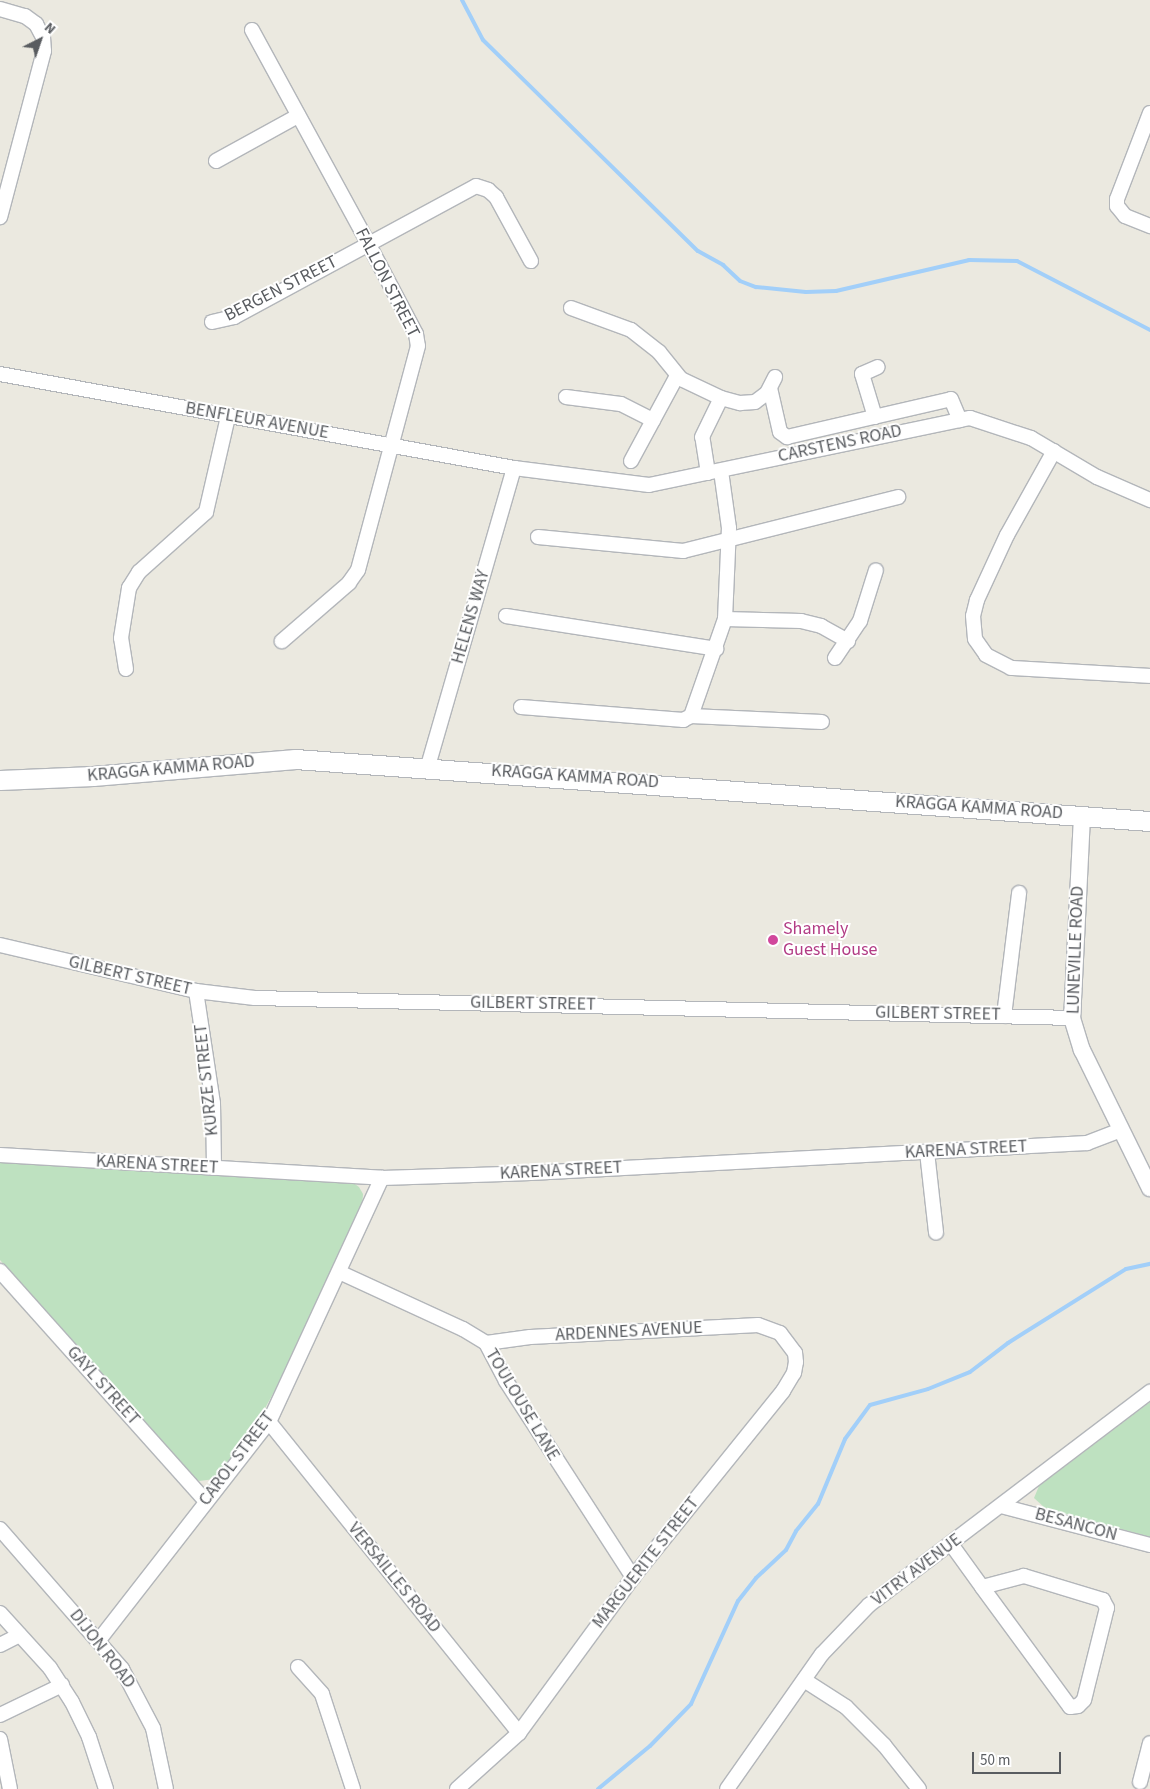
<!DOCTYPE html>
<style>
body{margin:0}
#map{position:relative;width:1150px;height:1789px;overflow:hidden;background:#ebe9e0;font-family:"Source Sans 3",sans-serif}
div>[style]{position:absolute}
.green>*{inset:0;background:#bee1c0}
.stream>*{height:4px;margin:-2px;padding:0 2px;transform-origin:2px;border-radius:2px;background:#a2cff9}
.roads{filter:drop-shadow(1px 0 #b3b6ba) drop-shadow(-1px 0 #b3b6ba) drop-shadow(0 1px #b3b6ba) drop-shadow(0 -1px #b3b6ba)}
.minor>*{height:14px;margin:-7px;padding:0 7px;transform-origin:7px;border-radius:7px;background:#fff}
.tertiary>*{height:16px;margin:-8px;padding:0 8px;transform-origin:8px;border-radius:8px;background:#fff}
.secondary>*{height:19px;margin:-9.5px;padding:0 9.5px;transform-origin:9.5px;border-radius:9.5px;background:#fff}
.dots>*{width:14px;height:14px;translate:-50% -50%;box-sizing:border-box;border:2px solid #fff;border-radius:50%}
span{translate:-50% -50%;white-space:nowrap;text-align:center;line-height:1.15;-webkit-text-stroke:4px #fff;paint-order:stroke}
.street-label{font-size:18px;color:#595c60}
.hotel-label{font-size:18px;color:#b23c85}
.left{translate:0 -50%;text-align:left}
.north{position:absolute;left:15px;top:15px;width:50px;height:50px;-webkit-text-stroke:4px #fff;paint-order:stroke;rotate:41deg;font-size:14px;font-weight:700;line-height:20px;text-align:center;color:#595c60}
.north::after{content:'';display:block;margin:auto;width:18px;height:22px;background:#595c60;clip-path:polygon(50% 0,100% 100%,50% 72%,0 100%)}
.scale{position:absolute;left:972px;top:1752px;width:89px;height:22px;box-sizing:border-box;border:2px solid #595c60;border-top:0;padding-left:6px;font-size:15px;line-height:18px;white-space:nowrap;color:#595c60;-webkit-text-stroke:4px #fff;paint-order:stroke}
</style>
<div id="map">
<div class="green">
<div style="clip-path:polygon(0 1162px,352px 1182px,359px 1187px,363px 1194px,362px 1208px,279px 1383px,259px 1419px,215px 1479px,199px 1481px,189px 1474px,0 1260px)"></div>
<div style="clip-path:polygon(1150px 1402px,1150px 1537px,1045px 1508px,1034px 1498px,1039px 1486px)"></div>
</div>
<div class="stream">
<div style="left:462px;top:0;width:45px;rotate:62.3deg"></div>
<div style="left:483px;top:40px;width:301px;rotate:44.5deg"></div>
<div style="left:698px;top:251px;width:29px;rotate:29deg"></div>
<div style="left:723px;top:265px;width:23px;rotate:43deg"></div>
<div style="left:740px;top:281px;width:17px;rotate:21deg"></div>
<div style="left:756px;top:287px;width:50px;rotate:5.7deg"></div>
<div style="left:806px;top:292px;width:30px;rotate:-2deg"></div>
<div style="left:836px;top:291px;width:137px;rotate:-13.1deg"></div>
<div style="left:969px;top:260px;width:48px;rotate:1.2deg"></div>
<div style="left:1017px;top:261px;width:150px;rotate:27.4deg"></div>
<div style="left:598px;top:1789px;width:67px;rotate:-39.6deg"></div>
<div style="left:650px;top:1746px;width:59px;rotate:-45.7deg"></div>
<div style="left:691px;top:1704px;width:113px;rotate:-65.5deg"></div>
<div style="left:738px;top:1601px;width:29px;rotate:-52deg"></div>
<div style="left:756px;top:1578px;width:41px;rotate:-43deg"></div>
<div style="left:786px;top:1550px;width:21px;rotate:-62deg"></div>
<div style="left:796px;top:1531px;width:35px;rotate:-51deg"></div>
<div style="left:818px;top:1504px;width:70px;rotate:-67.4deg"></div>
<div style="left:845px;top:1439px;width:42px;rotate:-53.7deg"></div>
<div style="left:870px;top:1405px;width:60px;rotate:-15.4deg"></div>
<div style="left:928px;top:1389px;width:45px;rotate:-22deg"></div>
<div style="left:970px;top:1372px;width:48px;rotate:-37.3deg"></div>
<div style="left:1008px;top:1343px;width:139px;rotate:-32.1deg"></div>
<div style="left:1126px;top:1269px;width:25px;rotate:-12deg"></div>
</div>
<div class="roads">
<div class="minor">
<div style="left:0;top:9px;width:26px;rotate:16deg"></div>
<div style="left:25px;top:16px;width:14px;rotate:36deg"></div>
<div style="left:36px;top:24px;width:15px;rotate:62deg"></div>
<div style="left:43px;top:37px;width:14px;rotate:86deg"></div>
<div style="left:44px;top:51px;width:172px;rotate:104.8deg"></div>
<div style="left:252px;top:30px;width:243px;rotate:61.4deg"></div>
<div style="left:368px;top:243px;width:103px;rotate:62.2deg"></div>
<div style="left:416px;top:334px;width:12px;rotate:81deg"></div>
<div style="left:418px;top:346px;width:232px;rotate:105deg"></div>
<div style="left:358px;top:570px;width:16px;rotate:125deg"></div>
<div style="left:349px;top:583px;width:89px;rotate:139.1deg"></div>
<div style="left:1150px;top:113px;width:92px;rotate:111deg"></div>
<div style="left:1117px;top:199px;width:7px;rotate:90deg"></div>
<div style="left:1117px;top:206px;width:13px;rotate:51deg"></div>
<div style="left:1125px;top:216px;width:27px;rotate:22deg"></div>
<div style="left:216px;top:161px;width:94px;rotate:-28.8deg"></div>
<div style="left:571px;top:308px;width:64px;rotate:20.1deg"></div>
<div style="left:631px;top:330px;width:36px;rotate:38deg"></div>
<div style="left:659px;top:352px;width:35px;rotate:51deg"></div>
<div style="left:681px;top:379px;width:44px;rotate:25.4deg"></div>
<div style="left:721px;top:398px;width:20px;rotate:15deg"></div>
<div style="left:740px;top:403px;width:15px;rotate:-4deg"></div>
<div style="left:755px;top:402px;width:15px;rotate:-37deg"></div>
<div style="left:767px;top:393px;width:18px;rotate:-63deg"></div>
<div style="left:212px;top:322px;width:23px;rotate:-13deg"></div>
<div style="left:234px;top:317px;width:275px;rotate:-28.4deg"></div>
<div style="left:476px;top:186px;width:13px;rotate:18deg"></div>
<div style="left:488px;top:190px;width:11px;rotate:41deg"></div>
<div style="left:496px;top:197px;width:73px;rotate:61.3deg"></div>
<div style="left:0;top:374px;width:523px;rotate:10.36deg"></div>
<div style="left:514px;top:468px;width:136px;rotate:7.2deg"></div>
<div style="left:649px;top:485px;width:328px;rotate:-11.8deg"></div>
<div style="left:970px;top:418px;width:64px;rotate:18.2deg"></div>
<div style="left:1031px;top:438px;width:77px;rotate:30.6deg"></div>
<div style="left:1097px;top:477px;width:58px;rotate:23.5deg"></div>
<div style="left:770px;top:388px;width:45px;rotate:77.2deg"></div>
<div style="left:780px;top:432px;width:9px;rotate:36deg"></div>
<div style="left:787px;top:437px;width:168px;rotate:-13deg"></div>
<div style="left:951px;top:399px;width:23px;rotate:67deg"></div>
<div style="left:566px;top:397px;width:55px;rotate:7.3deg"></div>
<div style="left:621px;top:404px;width:36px;rotate:27deg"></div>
<div style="left:875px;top:417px;width:45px;rotate:-106.8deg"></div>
<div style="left:862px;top:374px;width:17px;rotate:-24deg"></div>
<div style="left:1054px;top:451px;width:96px;rotate:119.2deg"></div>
<div style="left:1007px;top:535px;width:72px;rotate:114.8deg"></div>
<div style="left:977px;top:600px;width:16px;rotate:104deg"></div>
<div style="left:973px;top:616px;width:23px;rotate:85deg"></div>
<div style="left:975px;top:639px;width:19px;rotate:55deg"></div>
<div style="left:986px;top:655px;width:28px;rotate:27deg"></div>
<div style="left:1011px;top:668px;width:139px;rotate:3.3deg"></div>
<div style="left:631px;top:461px;width:97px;rotate:-61.6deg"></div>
<div style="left:708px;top:473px;width:36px;rotate:-99deg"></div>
<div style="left:702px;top:437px;width:43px;rotate:-64deg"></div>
<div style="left:538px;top:537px;width:146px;rotate:5.5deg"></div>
<div style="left:683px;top:551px;width:222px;rotate:-14.1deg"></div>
<div style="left:506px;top:616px;width:213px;rotate:8.9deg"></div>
<div style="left:725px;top:619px;width:76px;rotate:1.5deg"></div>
<div style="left:801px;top:621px;width:21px;rotate:14deg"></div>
<div style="left:821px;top:626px;width:31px;rotate:29deg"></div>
<div style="left:835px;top:658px;width:45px;rotate:-56deg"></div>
<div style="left:860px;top:621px;width:53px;rotate:-72.6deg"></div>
<div style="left:126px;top:669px;width:31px;rotate:-99deg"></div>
<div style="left:121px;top:638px;width:51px;rotate:-80.9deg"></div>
<div style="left:129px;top:588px;width:19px;rotate:-58deg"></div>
<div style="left:139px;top:572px;width:90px;rotate:-41.8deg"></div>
<div style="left:206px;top:512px;width:98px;rotate:-77deg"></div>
<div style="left:521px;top:707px;width:163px;rotate:4.6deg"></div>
<div style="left:683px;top:720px;width:9px;rotate:-27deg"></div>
<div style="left:691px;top:716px;width:131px;rotate:2.6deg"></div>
<div style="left:691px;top:716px;width:103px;rotate:-70.7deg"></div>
<div style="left:725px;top:619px;width:91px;rotate:-87.5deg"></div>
<div style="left:729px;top:528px;width:58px;rotate:-98deg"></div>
<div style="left:428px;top:766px;width:310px;rotate:-73.9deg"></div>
<div style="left:0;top:945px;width:201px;rotate:13.2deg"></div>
<div style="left:196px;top:991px;width:59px;rotate:6.8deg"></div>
<div style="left:255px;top:998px;width:817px;rotate:1.4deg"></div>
<div style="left:196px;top:991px;width:113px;rotate:81.4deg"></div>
<div style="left:213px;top:1103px;width:65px;rotate:89.1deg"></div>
<div style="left:1004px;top:1016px;width:124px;rotate:-83deg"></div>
<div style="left:927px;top:1152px;width:81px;rotate:83.6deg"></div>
<div style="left:0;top:1155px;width:383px;rotate:3.4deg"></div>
<div style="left:382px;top:1178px;width:149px;rotate:-1.9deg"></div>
<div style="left:531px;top:1173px;width:557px;rotate:-3.09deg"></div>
<div style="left:1087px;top:1143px;width:36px;rotate:-21deg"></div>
<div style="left:0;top:1271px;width:309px;rotate:48.2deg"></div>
<div style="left:339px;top:1272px;width:136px;rotate:24.7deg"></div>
<div style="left:463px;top:1329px;width:27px;rotate:31deg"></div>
<div style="left:486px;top:1343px;width:43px;rotate:62.2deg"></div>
<div style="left:506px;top:1381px;width:234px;rotate:57.1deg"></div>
<div style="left:269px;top:1422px;width:399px;rotate:51.2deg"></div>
<div style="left:1001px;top:1506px;width:154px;rotate:14.7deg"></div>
<div style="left:0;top:1529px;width:186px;rotate:48.9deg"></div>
<div style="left:122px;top:1669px;width:67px;rotate:62.3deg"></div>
<div style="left:153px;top:1728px;width:62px;rotate:78deg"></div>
<div style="left:951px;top:1544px;width:53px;rotate:54.2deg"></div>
<div style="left:982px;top:1587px;width:149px;rotate:53.7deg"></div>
<div style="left:1070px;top:1707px;width:8px;rotate:-7deg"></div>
<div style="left:1078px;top:1706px;width:8px;rotate:-45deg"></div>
<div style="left:1084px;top:1700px;width:95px;rotate:-76deg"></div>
<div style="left:1107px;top:1608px;width:9px;rotate:-117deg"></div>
<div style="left:1103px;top:1600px;width:83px;rotate:-163.1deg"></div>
<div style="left:1024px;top:1576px;width:43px;rotate:165.3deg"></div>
<div style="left:0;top:1613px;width:74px;rotate:47.7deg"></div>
<div style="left:50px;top:1668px;width:40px;rotate:57.1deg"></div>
<div style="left:72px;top:1702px;width:39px;rotate:64deg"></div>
<div style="left:89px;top:1737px;width:55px;rotate:71.9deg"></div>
<div style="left:99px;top:1640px;width:276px;rotate:-52.1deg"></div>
<div style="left:269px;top:1422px;width:269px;rotate:-65.2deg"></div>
<div style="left:0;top:1645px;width:22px;rotate:-27deg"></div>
<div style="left:298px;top:1667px;width:36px;rotate:48deg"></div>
<div style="left:322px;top:1694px;width:100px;rotate:71.9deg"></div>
<div style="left:804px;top:1680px;width:50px;rotate:32.7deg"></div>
<div style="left:846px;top:1707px;width:54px;rotate:45deg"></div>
<div style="left:884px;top:1745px;width:56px;rotate:51.5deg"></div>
<div style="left:0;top:1715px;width:69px;rotate:-25.8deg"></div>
<div style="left:0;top:1739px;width:51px;rotate:78.7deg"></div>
<div style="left:1140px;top:1782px;width:40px;rotate:-75.6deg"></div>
<div style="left:457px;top:1789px;width:84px;rotate:-42.1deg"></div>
<div style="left:519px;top:1733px;width:193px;rotate:-53.8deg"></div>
<div style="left:633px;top:1577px;width:239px;rotate:-51.1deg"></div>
<div style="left:783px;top:1391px;width:21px;rotate:-59deg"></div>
<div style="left:794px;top:1373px;width:11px;rotate:-80deg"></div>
<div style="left:796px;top:1362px;width:9px;rotate:-96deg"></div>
<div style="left:795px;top:1353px;width:25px;rotate:-127deg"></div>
<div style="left:780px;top:1333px;width:23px;rotate:-160deg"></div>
<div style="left:758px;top:1325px;width:228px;rotate:177deg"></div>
<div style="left:530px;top:1337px;width:44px;rotate:172.2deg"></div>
<div style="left:727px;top:1789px;width:165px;rotate:-54.9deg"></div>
<div style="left:822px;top:1654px;width:68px;rotate:-46.2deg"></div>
<div style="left:869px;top:1605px;width:353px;rotate:-37.2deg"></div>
</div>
<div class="tertiary">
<div style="left:1082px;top:816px;width:202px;rotate:92.8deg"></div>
<div style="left:1072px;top:1018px;width:34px;rotate:73deg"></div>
<div style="left:1082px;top:1050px;width:154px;rotate:63.8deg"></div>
</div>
<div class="secondary">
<div style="left:0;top:780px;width:93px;rotate:-2.5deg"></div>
<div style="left:93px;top:776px;width:203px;rotate:-4.8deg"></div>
<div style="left:295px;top:759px;width:857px;rotate:4.15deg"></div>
</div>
</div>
<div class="dots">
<div style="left:773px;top:940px;background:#d1479c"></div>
</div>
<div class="street-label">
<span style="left:387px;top:283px;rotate:63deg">FALLON STREET</span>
<span style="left:281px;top:289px;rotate:-27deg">BERGEN STREET</span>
<span style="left:257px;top:421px;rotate:10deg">BENFLEUR AVENUE</span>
<span style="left:840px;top:444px;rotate:-12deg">CARSTENS ROAD</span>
<span style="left:471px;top:617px;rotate:-74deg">HELENS WAY</span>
<span style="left:171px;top:769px;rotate:-5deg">KRAGGA KAMMA ROAD</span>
<span style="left:575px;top:777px;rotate:4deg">KRAGGA KAMMA ROAD</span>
<span style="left:979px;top:808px;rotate:4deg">KRAGGA KAMMA ROAD</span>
<span style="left:1076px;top:950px;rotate:-88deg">LUNEVILLE ROAD</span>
<span style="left:130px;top:976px;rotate:13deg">GILBERT STREET</span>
<span style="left:533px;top:1004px;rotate:1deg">GILBERT STREET</span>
<span style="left:938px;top:1014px;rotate:1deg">GILBERT STREET</span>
<span style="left:207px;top:1080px;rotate:-96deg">KURZE STREET</span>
<span style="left:966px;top:1150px;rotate:-3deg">KARENA STREET</span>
<span style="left:157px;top:1165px;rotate:3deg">KARENA STREET</span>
<span style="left:561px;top:1171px;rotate:-3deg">KARENA STREET</span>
<span style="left:629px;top:1332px;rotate:-3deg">ARDENNES AVENUE</span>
<span style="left:103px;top:1386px;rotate:48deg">GAYL STREET</span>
<span style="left:522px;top:1405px;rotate:59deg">TOULOUSE LANE</span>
<span style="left:237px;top:1459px;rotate:-53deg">CAROL STREET</span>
<span style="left:1076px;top:1525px;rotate:15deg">BESANCON</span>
<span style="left:646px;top:1563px;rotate:-52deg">MARGUERITE STREET</span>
<span style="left:917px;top:1570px;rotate:-37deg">VITRY AVENUE</span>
<span style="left:394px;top:1578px;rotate:51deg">VERSAILLES ROAD</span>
<span style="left:102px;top:1649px;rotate:52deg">DIJON ROAD</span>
</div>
<div class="hotel-label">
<span class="left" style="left:783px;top:940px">Shamely<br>Guest House</span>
</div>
<div class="north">N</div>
<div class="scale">50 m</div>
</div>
